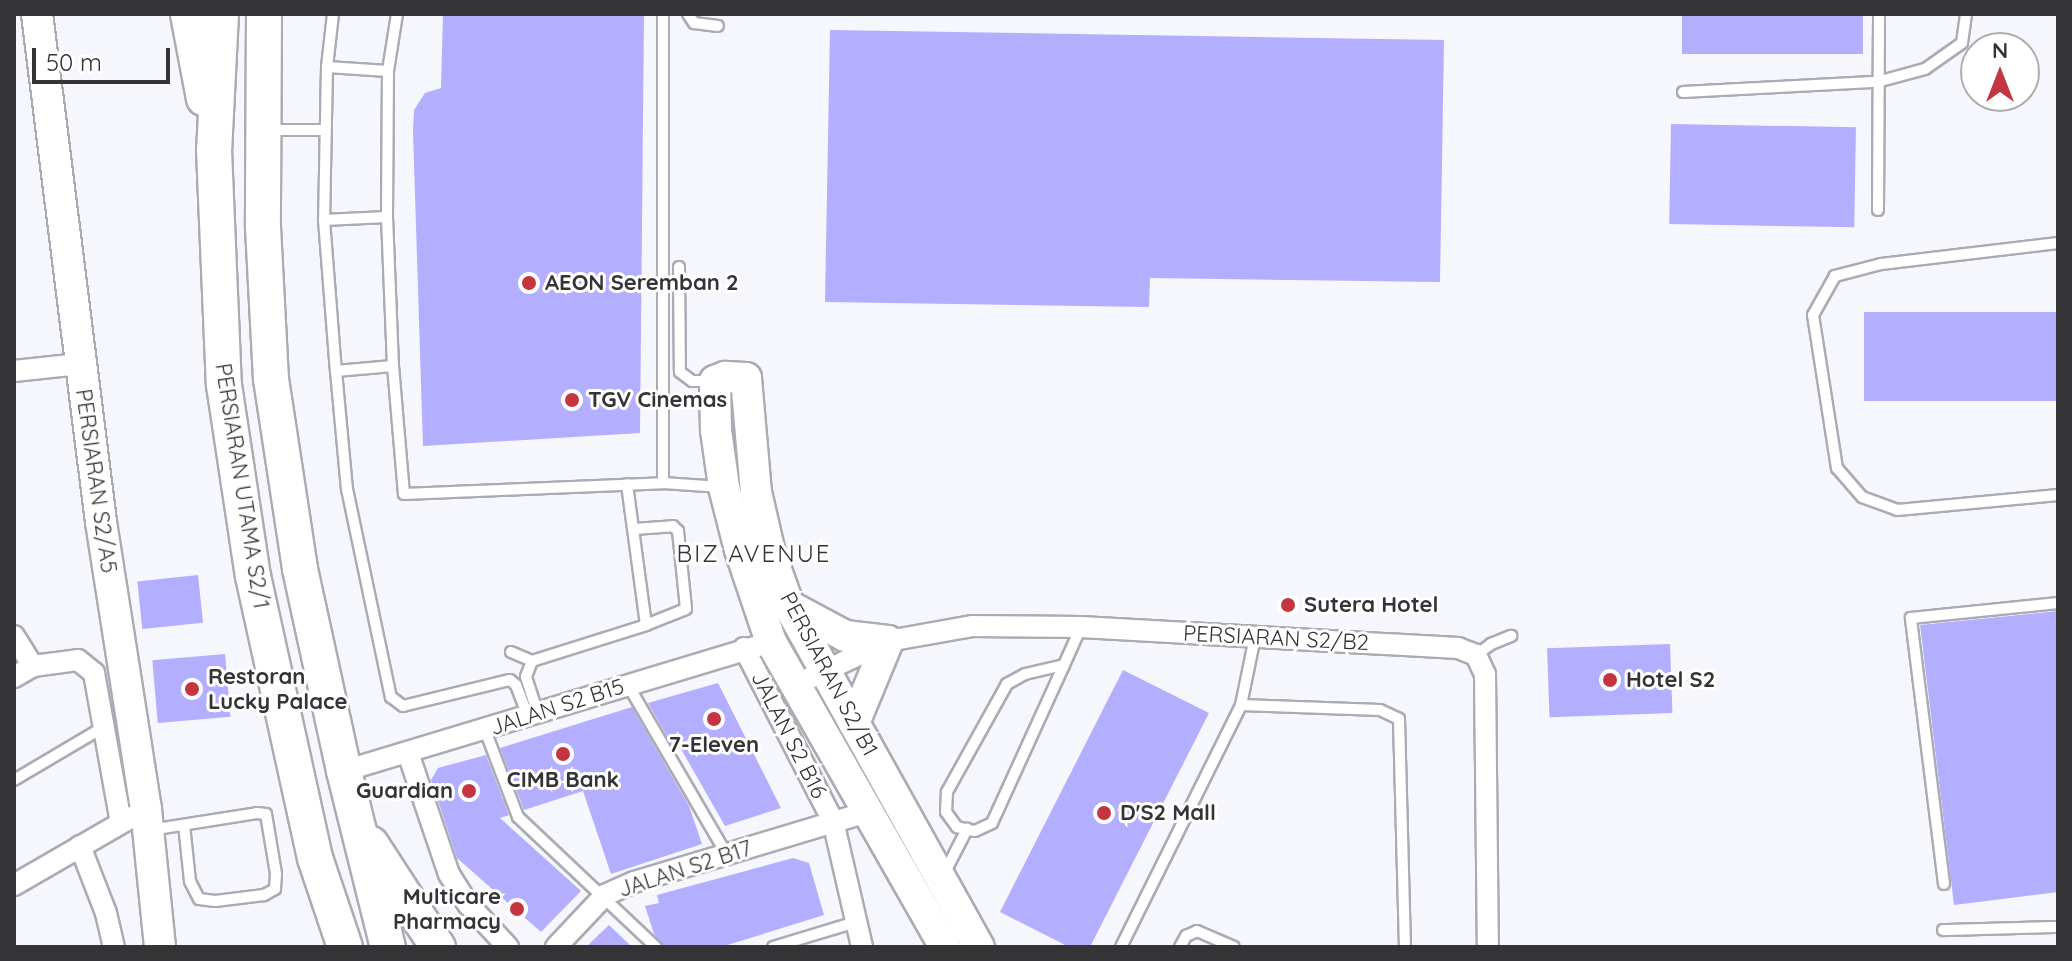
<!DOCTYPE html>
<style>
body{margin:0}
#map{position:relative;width:2072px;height:961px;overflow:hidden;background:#f6f6fd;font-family:Quicksand,sans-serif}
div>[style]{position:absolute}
.building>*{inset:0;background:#b3aefe;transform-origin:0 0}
.roads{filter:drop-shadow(2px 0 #ababb4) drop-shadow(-2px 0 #ababb4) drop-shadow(0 2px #ababb4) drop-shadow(0 -2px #ababb4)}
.lane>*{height:10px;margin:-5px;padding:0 5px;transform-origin:5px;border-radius:5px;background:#fff}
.street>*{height:20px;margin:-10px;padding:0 10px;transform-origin:10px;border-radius:10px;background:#fff}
.secondary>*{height:30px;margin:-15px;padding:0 15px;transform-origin:15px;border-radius:15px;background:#fff}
.primary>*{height:34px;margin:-17px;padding:0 17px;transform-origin:17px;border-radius:17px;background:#fff}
.dots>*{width:22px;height:22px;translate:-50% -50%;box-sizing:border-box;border:4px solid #fff;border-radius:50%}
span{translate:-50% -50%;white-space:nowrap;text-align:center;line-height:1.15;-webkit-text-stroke:6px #fff;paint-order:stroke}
.poi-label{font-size:22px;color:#343437;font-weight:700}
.left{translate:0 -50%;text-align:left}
.right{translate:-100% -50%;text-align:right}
.street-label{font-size:22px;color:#343437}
.neighbourhood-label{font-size:24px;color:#343437;letter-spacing:2px}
.frame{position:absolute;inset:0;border:16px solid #343437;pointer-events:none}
.north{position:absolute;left:1960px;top:32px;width:80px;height:80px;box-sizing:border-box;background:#fff;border:2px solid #aeaeaf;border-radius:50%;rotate:0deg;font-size:22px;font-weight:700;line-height:32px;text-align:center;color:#343437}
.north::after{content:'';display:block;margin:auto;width:28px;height:36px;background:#c53541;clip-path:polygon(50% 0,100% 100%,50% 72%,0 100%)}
.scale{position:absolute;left:32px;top:48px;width:138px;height:36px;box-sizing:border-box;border:4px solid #343437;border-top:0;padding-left:10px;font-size:24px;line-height:28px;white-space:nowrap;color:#343437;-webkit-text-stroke:6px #fff;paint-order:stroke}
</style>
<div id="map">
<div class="building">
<div style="clip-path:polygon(443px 14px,644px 14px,640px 433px,423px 446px,413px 132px,414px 110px,425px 93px,441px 88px)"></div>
<div style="left:1682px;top:14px;width:181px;height:40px"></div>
<div style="clip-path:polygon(830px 30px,1444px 40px,1440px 282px,1150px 278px,1149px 307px,825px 302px)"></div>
<div style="left:1671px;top:124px;width:185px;height:100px;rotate:1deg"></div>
<div style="left:2058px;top:312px;width:89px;height:194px;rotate:90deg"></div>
<div style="left:198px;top:575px;width:48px;height:61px;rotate:84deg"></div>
<div style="clip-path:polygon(2058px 611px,2058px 892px,1954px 905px,1920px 625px)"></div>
<div style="left:1670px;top:644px;width:69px;height:123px;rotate:88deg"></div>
<div style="left:225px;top:654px;width:63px;height:73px;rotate:85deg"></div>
<div style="clip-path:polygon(1123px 670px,1209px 713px,1090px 947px,1069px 947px,1000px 912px)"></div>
<div style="clip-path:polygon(718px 683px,781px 808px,725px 826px,677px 742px,672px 745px,648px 703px)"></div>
<div style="clip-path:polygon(632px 707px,689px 806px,702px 844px,611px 874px,583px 791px,524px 810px,500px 748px)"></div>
<div style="clip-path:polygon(486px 755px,509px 815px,500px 818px,581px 891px,541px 932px,457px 858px,431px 780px,438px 768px)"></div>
<div style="clip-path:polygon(793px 858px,809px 863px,824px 915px,721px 947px,664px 947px,654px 934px,645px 906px,659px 903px,657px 895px)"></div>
<div style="clip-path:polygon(609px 925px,632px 947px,586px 947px)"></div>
</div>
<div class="roads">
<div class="lane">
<div style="left:333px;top:14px;width:53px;rotate:96.5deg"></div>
<div style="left:327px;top:67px;width:153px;rotate:91.1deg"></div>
<div style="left:324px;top:220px;width:151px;rotate:85.5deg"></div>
<div style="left:336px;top:371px;width:119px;rotate:84.7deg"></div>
<div style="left:347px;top:489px;width:213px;rotate:78.1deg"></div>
<div style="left:391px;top:697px;width:15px;rotate:37deg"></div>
<div style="left:403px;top:706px;width:110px;rotate:-13.7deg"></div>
<div style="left:510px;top:680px;width:8px;rotate:40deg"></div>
<div style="left:516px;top:685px;width:34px;rotate:69deg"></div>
<div style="left:397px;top:14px;width:58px;rotate:99deg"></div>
<div style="left:388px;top:71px;width:146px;rotate:90.4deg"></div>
<div style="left:387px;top:217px;width:149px;rotate:87.7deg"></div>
<div style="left:393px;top:366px;width:128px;rotate:85.1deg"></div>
<div style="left:404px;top:494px;width:259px;rotate:-2.4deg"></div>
<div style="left:663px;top:483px;width:58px;rotate:3.9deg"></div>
<div style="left:663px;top:14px;width:469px;rotate:90deg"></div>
<div style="left:688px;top:14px;width:11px;rotate:56deg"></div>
<div style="left:694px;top:23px;width:24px;rotate:7deg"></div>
<div style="left:327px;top:67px;width:61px;rotate:3.8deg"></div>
<div style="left:1683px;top:92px;width:194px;rotate:-3deg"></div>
<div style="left:1877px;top:82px;width:50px;rotate:-15.2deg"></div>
<div style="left:1925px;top:69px;width:45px;rotate:-35.1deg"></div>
<div style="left:1962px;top:43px;width:29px;rotate:-82deg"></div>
<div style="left:267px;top:130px;width:58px"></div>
<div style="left:1878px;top:210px;width:196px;rotate:-89.7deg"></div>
<div style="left:324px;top:220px;width:63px;rotate:-2.7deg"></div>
<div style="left:2058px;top:243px;width:178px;rotate:173.2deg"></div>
<div style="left:1881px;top:264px;width:48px;rotate:165.4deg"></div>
<div style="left:1835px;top:276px;width:45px;rotate:119.4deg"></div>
<div style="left:1813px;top:315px;width:155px;rotate:81.1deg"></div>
<div style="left:1837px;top:468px;width:38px;rotate:49deg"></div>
<div style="left:1862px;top:497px;width:37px;rotate:20deg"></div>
<div style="left:1897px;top:510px;width:162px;rotate:-5.3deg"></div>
<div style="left:679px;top:267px;width:105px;rotate:89.5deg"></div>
<div style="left:680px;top:372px;width:15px;rotate:37deg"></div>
<div style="left:692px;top:381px;width:21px"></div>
<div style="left:336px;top:371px;width:57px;rotate:-5deg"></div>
<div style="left:634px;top:529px;width:39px;rotate:-4deg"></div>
<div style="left:673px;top:526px;width:7px;rotate:45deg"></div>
<div style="left:678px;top:531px;width:78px;rotate:84.1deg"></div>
<div style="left:686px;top:609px;width:43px;rotate:158.2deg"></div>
<div style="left:511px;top:652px;width:23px;rotate:23deg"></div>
<div style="left:532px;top:661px;width:120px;rotate:-17.5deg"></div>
<div style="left:646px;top:625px;width:142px;rotate:-97.7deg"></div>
<div style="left:1476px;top:655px;width:19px;rotate:-36deg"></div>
<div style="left:1491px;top:644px;width:22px;rotate:-22deg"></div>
<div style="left:532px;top:661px;width:17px;rotate:111deg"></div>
<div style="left:526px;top:677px;width:38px;rotate:72deg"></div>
<div style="left:1064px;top:665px;width:40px;rotate:167deg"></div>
<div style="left:1025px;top:674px;width:21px;rotate:151deg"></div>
<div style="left:1007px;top:684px;width:124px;rotate:119.1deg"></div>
<div style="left:947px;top:792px;width:20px;rotate:93deg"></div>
<div style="left:946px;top:812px;width:19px;rotate:54deg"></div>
<div style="left:957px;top:827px;width:18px;rotate:13deg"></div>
<div style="left:975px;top:831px;width:19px;rotate:-25deg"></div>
<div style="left:992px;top:823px;width:174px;rotate:-65.5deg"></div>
<div style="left:1064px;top:665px;width:42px;rotate:-65.9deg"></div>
<div style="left:628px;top:685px;width:197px;rotate:59.8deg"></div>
<div style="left:1241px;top:705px;width:139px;rotate:2.1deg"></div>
<div style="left:1380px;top:710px;width:21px;rotate:25deg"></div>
<div style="left:1399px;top:719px;width:228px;rotate:88.5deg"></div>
<div style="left:485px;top:730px;width:93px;rotate:69.2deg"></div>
<div style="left:518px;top:817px;width:190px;rotate:43.3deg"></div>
<div style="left:14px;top:780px;width:102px;rotate:-30.6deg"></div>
<div style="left:150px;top:830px;width:108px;rotate:-9deg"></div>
<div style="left:257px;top:813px;width:9px;rotate:6deg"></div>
<div style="left:266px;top:814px;width:61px;rotate:80.5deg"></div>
<div style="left:276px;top:874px;width:15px;rotate:94deg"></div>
<div style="left:275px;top:889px;width:13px;rotate:151deg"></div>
<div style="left:264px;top:895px;width:49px;rotate:173deg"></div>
<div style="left:215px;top:901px;width:16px;rotate:-173deg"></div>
<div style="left:199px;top:899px;width:20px;rotate:-117deg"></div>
<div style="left:190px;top:881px;width:56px;rotate:-96.1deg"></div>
<div style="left:944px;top:874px;width:51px;rotate:-62.9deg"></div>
<div style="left:1944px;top:884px;width:268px;rotate:-97.1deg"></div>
<div style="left:1911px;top:618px;width:148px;rotate:-5.8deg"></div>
<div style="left:1943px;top:930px;width:115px;rotate:-1.5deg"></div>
<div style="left:773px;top:947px;width:87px;rotate:-16.8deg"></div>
<div style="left:1121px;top:947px;width:270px;rotate:-63.6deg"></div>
<div style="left:1241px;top:705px;width:69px;rotate:-78.4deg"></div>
<div style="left:1180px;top:947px;width:13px;rotate:-61deg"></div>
<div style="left:1186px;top:936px;width:12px;rotate:-24deg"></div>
<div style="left:1197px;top:931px;width:40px;rotate:23.4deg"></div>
</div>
<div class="street">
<div style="left:14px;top:371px;width:66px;rotate:-6.1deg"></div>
<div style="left:14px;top:636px;width:36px;rotate:58deg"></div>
<div style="left:744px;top:648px;width:195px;rotate:62.8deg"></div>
<div style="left:833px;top:821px;width:129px;rotate:77deg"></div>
<div style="left:14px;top:677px;width:22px;rotate:-30deg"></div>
<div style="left:33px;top:666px;width:45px;rotate:-7.6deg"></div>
<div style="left:78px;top:660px;width:21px;rotate:39deg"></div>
<div style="left:94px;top:673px;width:152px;rotate:79.8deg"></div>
<div style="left:793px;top:686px;width:105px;rotate:-25.3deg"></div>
<div style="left:888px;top:641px;width:85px;rotate:-10.1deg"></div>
<div style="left:972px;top:626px;width:109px;rotate:0.5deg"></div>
<div style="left:1081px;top:627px;width:378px;rotate:3.2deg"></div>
<div style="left:1458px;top:648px;width:19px;rotate:21deg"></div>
<div style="left:1476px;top:655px;width:21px;rotate:65deg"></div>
<div style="left:1485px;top:674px;width:273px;rotate:89.4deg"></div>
<div style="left:408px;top:753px;width:128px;rotate:71.3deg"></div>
<div style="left:449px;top:874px;width:36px;rotate:58deg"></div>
<div style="left:468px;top:904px;width:59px;rotate:47.1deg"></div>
<div style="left:344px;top:771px;width:446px;rotate:-16.8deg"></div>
<div style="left:80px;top:846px;width:72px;rotate:68.8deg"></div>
<div style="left:106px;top:913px;width:35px;rotate:77deg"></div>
<div style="left:14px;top:885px;width:136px;rotate:-30deg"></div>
<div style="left:556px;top:947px;width:71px;rotate:-46.7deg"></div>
<div style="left:605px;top:895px;width:32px;rotate:-24deg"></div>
<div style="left:634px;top:882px;width:243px;rotate:-16.7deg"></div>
</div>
<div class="secondary">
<div style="left:37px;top:14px;width:512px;rotate:82.82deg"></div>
<div style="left:101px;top:522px;width:291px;rotate:81.1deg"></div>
<div style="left:146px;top:809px;width:139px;rotate:84.2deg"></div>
<div style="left:791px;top:607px;width:61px;rotate:28.2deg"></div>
<div style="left:845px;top:636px;width:43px;rotate:6.6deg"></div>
<div style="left:888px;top:641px;width:89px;rotate:112.5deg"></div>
<div style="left:945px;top:947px;width:351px;rotate:-119.7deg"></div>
<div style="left:771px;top:642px;width:97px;rotate:-108.6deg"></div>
<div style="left:740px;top:550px;width:65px;rotate:-104.3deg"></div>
<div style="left:724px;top:487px;width:58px;rotate:-98deg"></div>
<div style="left:716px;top:430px;width:49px;rotate:-91.2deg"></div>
<div style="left:715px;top:381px;width:11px;rotate:-22deg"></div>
<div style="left:725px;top:377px;width:21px;rotate:3deg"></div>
<div style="left:746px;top:378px;width:114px;rotate:85deg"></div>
<div style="left:756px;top:492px;width:63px;rotate:77.1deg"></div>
<div style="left:770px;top:553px;width:56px;rotate:70.3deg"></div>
<div style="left:789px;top:606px;width:390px;rotate:60.9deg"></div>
</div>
<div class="primary">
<div style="left:188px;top:14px;width:86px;rotate:79.3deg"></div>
<div style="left:221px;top:14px;width:136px;rotate:92.9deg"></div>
<div style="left:214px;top:150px;width:235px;rotate:87.6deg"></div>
<div style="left:224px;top:385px;width:193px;rotate:81.4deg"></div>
<div style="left:253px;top:576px;width:289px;rotate:77.6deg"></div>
<div style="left:315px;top:858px;width:94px;rotate:71.4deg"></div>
<div style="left:264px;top:14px;width:213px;rotate:90.3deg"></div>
<div style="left:263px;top:227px;width:152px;rotate:87deg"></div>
<div style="left:271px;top:379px;width:192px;rotate:81.3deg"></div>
<div style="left:300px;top:569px;width:207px;rotate:77.7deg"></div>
<div style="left:344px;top:771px;width:181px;rotate:76deg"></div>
<div style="left:371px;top:844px;width:123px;rotate:57deg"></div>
</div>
</div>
<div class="dots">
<div style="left:529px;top:283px;background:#c53541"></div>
<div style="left:572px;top:400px;background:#c53541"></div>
<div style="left:1288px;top:605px;background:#c53541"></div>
<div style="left:1610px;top:680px;background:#c53541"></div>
<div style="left:192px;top:689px;background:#c53541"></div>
<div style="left:714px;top:719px;background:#c53541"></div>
<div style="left:563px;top:754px;background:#c53541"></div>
<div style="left:469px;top:791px;background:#c53541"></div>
<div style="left:1104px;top:813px;background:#c53541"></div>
<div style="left:517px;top:909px;background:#c53541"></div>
</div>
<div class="poi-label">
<span class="left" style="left:545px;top:283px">AEON Seremban 2</span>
<span class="left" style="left:588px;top:400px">TGV Cinemas</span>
<span class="left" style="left:1304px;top:605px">Sutera Hotel</span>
<span class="left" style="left:208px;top:689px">Restoran<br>Lucky Palace</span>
<span class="left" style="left:1626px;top:680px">Hotel S2</span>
<span style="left:714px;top:745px">7-Eleven</span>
<span style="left:563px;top:780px">CIMB Bank</span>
<span class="right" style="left:453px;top:791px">Guardian</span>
<span class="left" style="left:1120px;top:813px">D'S2 Mall</span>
<span class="right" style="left:501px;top:909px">Multicare<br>Pharmacy</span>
</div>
<div class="street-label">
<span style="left:96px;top:481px;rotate:82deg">PERSIARAN S2/A5</span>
<span style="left:242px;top:486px;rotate:81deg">PERSIARAN UTAMA S2/1</span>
<span style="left:1276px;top:638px;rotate:3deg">PERSIARAN S2/B2</span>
<span style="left:829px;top:674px;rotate:62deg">PERSIARAN S2/B1</span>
<span style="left:557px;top:707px;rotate:-18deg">JALAN S2 B15</span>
<span style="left:789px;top:735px;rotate:63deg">JALAN S2 B16</span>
<span style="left:685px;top:869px;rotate:-18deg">JALAN S2 B17</span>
</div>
<div class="neighbourhood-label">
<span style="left:754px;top:554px">BIZ AVENUE</span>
</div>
<div class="frame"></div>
<div class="north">N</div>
<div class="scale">50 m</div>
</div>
